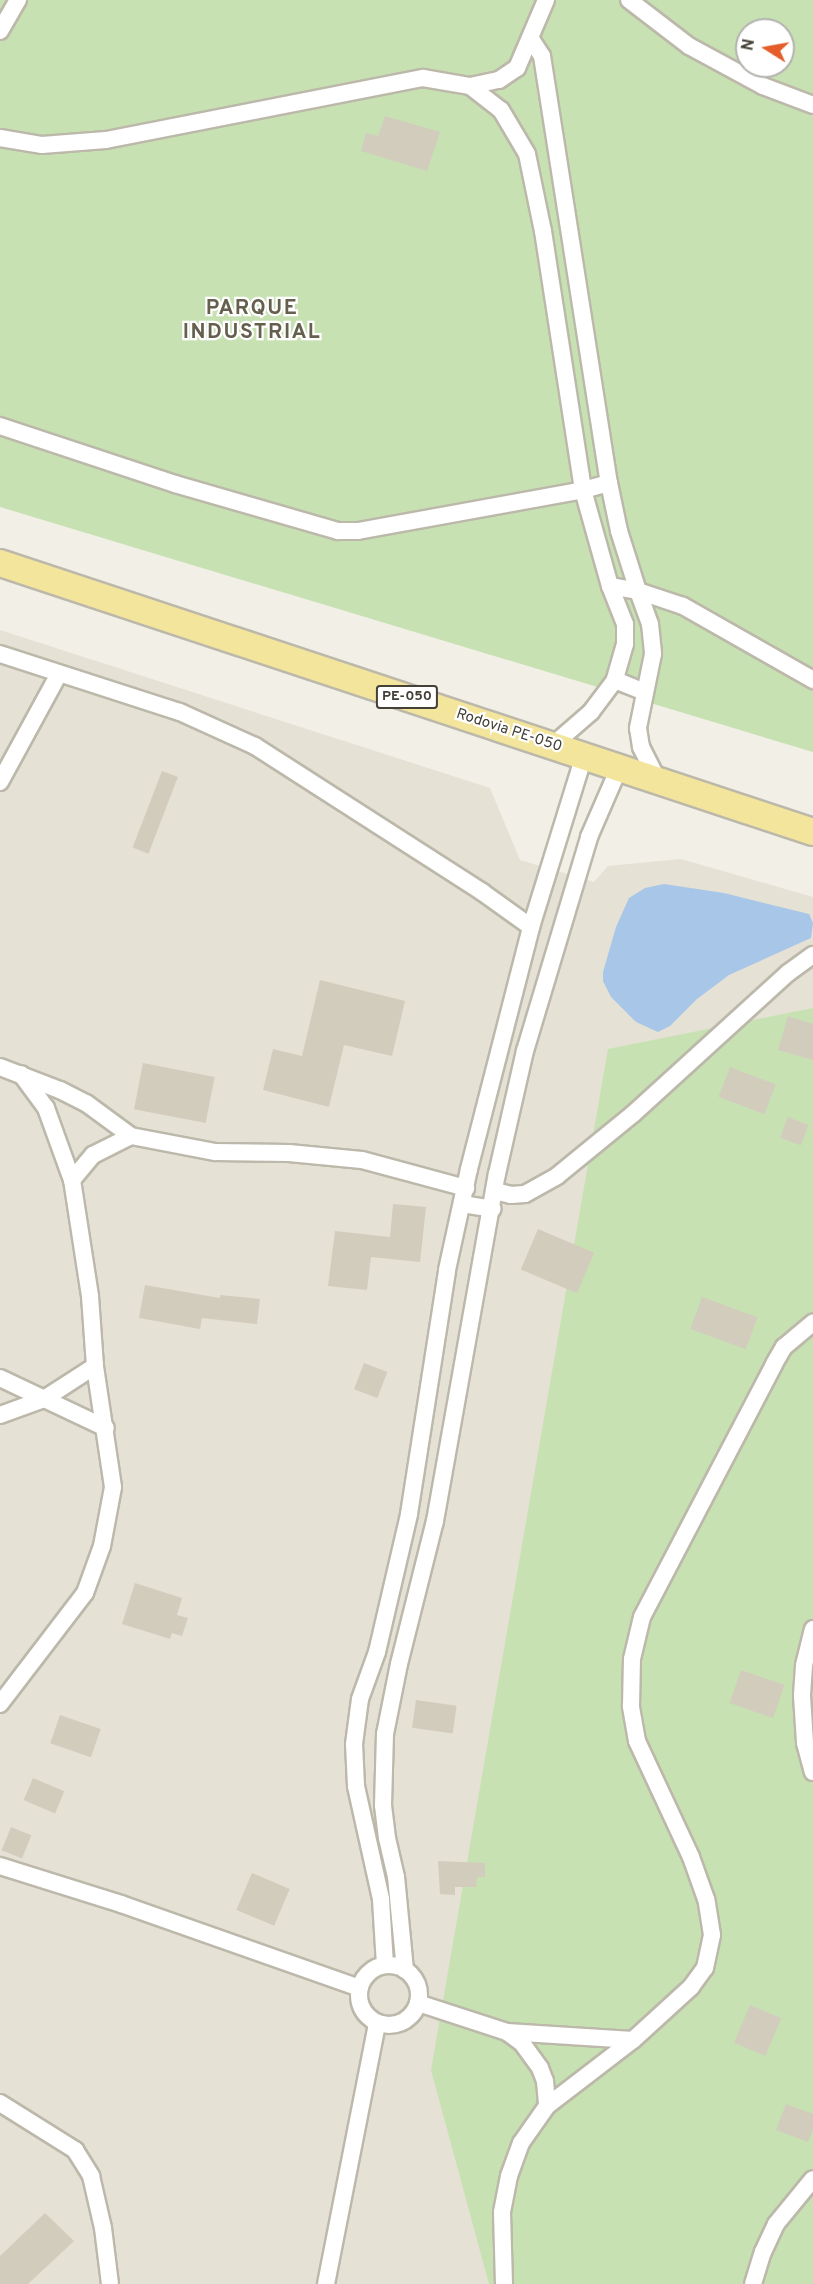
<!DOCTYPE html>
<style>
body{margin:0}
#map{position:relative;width:813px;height:2284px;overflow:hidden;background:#f1efe6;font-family:Overpass,sans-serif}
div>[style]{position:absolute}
.residential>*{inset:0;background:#e5e1d5}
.green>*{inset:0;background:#c7e1b3}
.water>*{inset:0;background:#a8c6e8}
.building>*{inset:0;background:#d2ccbd;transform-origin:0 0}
.roads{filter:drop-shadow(2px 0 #bcb8aa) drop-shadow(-2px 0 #bcb8aa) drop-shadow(0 2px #bcb8aa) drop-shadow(0 -2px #bcb8aa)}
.street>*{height:16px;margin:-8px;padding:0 8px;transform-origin:8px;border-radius:8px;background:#fff}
.street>.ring{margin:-8px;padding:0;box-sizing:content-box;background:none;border:16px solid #fff;border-radius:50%}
.primary>*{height:26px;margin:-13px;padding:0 13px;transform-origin:13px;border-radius:13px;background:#f4e59d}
span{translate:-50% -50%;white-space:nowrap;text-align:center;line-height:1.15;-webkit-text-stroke:4.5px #fff;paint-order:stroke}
.shield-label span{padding:2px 4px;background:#fff;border:2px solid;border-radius:4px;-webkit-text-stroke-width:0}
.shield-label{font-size:14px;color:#434036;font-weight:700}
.street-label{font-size:15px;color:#434036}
.district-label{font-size:21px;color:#655f4e;font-weight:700;letter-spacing:1.5px}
.north{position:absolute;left:735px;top:18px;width:60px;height:60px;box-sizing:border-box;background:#fff;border:2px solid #b4b3af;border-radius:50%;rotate:281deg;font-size:16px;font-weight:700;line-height:24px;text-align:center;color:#434036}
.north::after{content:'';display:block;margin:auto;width:21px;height:27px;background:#e45d2b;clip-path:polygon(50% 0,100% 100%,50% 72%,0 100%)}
</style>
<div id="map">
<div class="residential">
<div style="clip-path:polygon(0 630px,490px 788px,520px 860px,594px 882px,608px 866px,681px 859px,813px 897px,813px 2284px,0 2284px)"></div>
</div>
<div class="green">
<div style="clip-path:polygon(evenodd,0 0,813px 0,813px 752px,0 507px,0 0,747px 30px,783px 30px,783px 66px,747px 66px,747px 30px)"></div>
<div style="clip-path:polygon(813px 1008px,813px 2284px,489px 2284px,431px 2070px,608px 1049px)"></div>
</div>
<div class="water">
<div style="clip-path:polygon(664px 884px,724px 893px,809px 914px,813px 923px,811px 938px,729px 975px,697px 999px,670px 1026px,658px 1032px,636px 1022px,611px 997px,603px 981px,603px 972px,616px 927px,629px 898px,645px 888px)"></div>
</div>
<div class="building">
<div style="clip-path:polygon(385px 116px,440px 132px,427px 171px,361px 151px,366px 133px,378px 136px)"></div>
<div style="left:162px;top:771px;width:17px;height:82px;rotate:21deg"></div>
<div style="clip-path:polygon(320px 980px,405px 1001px,392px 1056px,344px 1045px,329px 1107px,263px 1090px,273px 1049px,302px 1056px)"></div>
<div style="clip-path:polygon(788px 1016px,813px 1024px,813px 1060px,778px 1050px)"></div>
<div style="left:143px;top:1063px;width:73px;height:47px;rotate:11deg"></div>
<div style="left:730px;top:1067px;width:49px;height:32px;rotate:21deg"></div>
<div style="left:788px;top:1117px;width:22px;height:22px;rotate:21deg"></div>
<div style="clip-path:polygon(393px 1204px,426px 1207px,420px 1262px,371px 1257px,367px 1290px,328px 1286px,335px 1231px,390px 1237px)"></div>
<div style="left:538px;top:1229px;width:61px;height:44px;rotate:23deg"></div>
<div style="clip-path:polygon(145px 1285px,220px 1298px,220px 1295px,260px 1299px,257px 1324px,202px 1318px,200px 1329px,139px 1318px)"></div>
<div style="left:702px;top:1297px;width:59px;height:34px;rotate:20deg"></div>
<div style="left:364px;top:1363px;width:25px;height:28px;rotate:21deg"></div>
<div style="clip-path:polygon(135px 1583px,182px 1598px,177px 1615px,188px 1618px,182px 1636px,172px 1633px,170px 1639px,122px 1624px)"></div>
<div style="left:741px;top:1670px;width:46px;height:35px;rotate:19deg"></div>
<div style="left:416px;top:1700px;width:41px;height:28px;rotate:8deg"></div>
<div style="left:60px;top:1715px;width:43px;height:30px;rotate:19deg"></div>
<div style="left:33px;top:1778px;width:34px;height:24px;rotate:23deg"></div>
<div style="left:11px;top:1827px;width:22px;height:25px;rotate:22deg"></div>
<div style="clip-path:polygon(438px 1861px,485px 1863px,485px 1877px,477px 1877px,476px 1887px,455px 1887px,455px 1895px,440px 1894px)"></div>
<div style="left:252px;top:1873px;width:41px;height:40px;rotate:23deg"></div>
<div style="left:750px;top:2005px;width:34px;height:41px;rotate:23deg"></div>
<div style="clip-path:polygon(786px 2104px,813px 2114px,813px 2129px,808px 2142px,776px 2130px)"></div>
<div style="clip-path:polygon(45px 2213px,74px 2241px,28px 2284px,0 2284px,0 2256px)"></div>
</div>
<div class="roads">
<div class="street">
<div style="left:629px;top:0;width:76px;rotate:37.5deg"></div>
<div style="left:689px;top:46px;width:84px;rotate:28.4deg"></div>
<div style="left:763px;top:86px;width:53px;rotate:20.8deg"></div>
<div style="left:0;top:31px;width:36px;rotate:-60deg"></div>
<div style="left:531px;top:39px;width:20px;rotate:57deg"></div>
<div style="left:542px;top:56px;width:432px;rotate:81.1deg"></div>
<div style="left:609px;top:483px;width:49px;rotate:78.2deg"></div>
<div style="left:619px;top:531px;width:63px;rotate:72.4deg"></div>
<div style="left:638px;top:591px;width:47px;rotate:18.4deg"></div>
<div style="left:683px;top:606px;width:150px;rotate:29.6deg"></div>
<div style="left:470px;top:86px;width:30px;rotate:-12deg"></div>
<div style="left:499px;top:80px;width:22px;rotate:-34deg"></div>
<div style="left:517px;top:68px;width:74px;rotate:-66.9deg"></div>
<div style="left:0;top:138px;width:43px;rotate:9.5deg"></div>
<div style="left:42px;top:145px;width:64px;rotate:-4.5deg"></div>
<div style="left:106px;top:140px;width:323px;rotate:-11.1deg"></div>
<div style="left:423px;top:78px;width:48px;rotate:9.7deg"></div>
<div style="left:470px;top:86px;width:39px;rotate:38deg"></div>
<div style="left:501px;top:110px;width:51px;rotate:59.4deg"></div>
<div style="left:527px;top:154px;width:79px;rotate:78.3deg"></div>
<div style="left:543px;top:231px;width:262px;rotate:81.2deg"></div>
<div style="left:583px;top:490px;width:100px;rotate:74.3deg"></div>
<div style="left:610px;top:586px;width:41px;rotate:68.5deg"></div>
<div style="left:625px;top:624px;width:20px;rotate:90deg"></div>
<div style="left:625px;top:644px;width:37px;rotate:106deg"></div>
<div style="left:615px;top:680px;width:40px;rotate:127deg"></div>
<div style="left:591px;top:712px;width:50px;rotate:139deg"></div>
<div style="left:0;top:426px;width:184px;rotate:18.3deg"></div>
<div style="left:175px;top:484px;width:170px;rotate:16.1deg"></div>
<div style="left:338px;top:531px;width:20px"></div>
<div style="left:358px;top:531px;width:229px;rotate:-10.3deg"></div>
<div style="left:583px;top:490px;width:27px;rotate:-15deg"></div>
<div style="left:610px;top:586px;width:28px;rotate:10deg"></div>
<div style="left:638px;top:591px;width:35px;rotate:70deg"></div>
<div style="left:650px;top:624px;width:30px;rotate:84deg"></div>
<div style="left:653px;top:654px;width:76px;rotate:101.5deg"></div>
<div style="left:638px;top:728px;width:19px;rotate:81deg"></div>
<div style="left:641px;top:747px;width:36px;rotate:63deg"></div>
<div style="left:0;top:654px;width:189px;rotate:17.9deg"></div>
<div style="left:180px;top:712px;width:82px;rotate:24.4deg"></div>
<div style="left:255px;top:746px;width:270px;rotate:32.7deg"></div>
<div style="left:482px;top:892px;width:60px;rotate:35.5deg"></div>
<div style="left:615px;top:680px;width:31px;rotate:22deg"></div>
<div style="left:0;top:782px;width:123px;rotate:-61.4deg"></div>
<div style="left:0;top:1067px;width:64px;rotate:21deg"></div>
<div style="left:60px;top:1090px;width:29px;rotate:27deg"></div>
<div style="left:86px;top:1103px;width:56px;rotate:36.3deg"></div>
<div style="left:131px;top:1136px;width:86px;rotate:10.8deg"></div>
<div style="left:215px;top:1152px;width:74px;rotate:0.8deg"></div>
<div style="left:289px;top:1153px;width:73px;rotate:5.5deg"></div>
<div style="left:362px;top:1160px;width:108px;rotate:15.1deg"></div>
<div style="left:72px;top:1180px;width:33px;rotate:-50deg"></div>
<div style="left:93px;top:1155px;width:42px;rotate:-26.6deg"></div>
<div style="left:495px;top:1191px;width:16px;rotate:14deg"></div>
<div style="left:511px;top:1195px;width:14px;rotate:-4deg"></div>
<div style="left:525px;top:1194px;width:37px;rotate:-29deg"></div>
<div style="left:557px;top:1176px;width:98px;rotate:-39.2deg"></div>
<div style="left:633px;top:1114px;width:210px;rotate:-42.3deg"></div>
<div style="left:788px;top:973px;width:31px;rotate:-36deg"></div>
<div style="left:462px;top:1204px;width:31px;rotate:9deg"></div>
<div style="left:0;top:1378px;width:117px;rotate:25.3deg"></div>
<div style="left:0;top:1415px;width:47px;rotate:-20deg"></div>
<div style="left:44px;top:1399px;width:61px;rotate:-32.9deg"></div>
<div style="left:813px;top:1629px;width:38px;rotate:104deg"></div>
<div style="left:804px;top:1666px;width:30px;rotate:94deg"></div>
<div style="left:802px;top:1696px;width:47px;rotate:86.3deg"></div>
<div style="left:805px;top:1743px;width:30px;rotate:75deg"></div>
<div style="left:0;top:1704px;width:140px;rotate:-52.6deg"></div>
<div style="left:85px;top:1593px;width:50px;rotate:-70.1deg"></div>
<div style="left:102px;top:1546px;width:60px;rotate:-79.4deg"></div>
<div style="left:113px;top:1487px;width:122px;rotate:-98.5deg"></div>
<div style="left:95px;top:1366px;width:70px;rotate:-94.1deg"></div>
<div style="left:90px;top:1296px;width:117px;rotate:-98.8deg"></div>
<div style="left:72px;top:1180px;width:77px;rotate:-109.9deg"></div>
<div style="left:46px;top:1108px;width:42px;rotate:-126.3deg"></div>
<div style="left:0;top:1866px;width:127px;rotate:17.4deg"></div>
<div style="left:121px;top:1904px;width:253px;rotate:19.4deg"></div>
<div style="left:385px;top:1965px;width:66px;rotate:-93.5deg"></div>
<div style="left:381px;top:1899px;width:116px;rotate:-102.5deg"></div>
<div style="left:356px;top:1786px;width:42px;rotate:-92.7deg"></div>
<div style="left:354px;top:1744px;width:45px;rotate:-82.4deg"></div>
<div style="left:360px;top:1699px;width:50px;rotate:-70.1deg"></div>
<div style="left:377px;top:1652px;width:142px;rotate:-76.9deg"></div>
<div style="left:409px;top:1514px;width:247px;rotate:-81.1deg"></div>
<div style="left:447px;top:1270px;width:103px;rotate:-77.7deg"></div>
<div style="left:469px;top:1169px;width:250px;rotate:-75.6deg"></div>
<div style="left:531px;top:927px;width:179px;rotate:-72.8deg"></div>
<div class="ring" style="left:359px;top:1965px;width:44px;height:44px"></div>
<div style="left:405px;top:1970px;width:93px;rotate:-95.5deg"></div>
<div style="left:396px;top:1877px;width:40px;rotate:-103deg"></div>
<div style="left:387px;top:1838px;width:33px;rotate:-97deg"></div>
<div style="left:383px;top:1805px;width:71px;rotate:-88.4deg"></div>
<div style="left:385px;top:1734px;width:71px;rotate:-78.7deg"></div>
<div style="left:399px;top:1664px;width:147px;rotate:-75.9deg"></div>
<div style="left:435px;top:1521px;width:352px;rotate:-79.9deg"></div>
<div style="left:497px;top:1174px;width:126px;rotate:-77.2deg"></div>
<div style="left:525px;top:1051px;width:223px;rotate:-73.3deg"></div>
<div style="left:589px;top:837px;width:75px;rotate:-66.5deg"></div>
<div style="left:418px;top:2003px;width:94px;rotate:18deg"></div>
<div style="left:507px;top:2032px;width:126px;rotate:3.6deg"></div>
<div style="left:507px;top:2032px;width:19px;rotate:36deg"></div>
<div style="left:522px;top:2043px;width:31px;rotate:54deg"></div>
<div style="left:540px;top:2068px;width:14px;rotate:69deg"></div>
<div style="left:545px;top:2081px;width:25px;rotate:85deg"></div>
<div style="left:0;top:2103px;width:89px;rotate:32.1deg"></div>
<div style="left:75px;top:2150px;width:31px;rotate:58deg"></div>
<div style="left:91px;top:2176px;width:53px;rotate:77deg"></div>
<div style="left:103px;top:2228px;width:56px;rotate:82.9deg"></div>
<div style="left:326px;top:2284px;width:266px;rotate:-78.9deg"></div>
<div style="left:504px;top:2284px;width:72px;rotate:-91.6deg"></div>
<div style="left:502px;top:2212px;width:37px;rotate:-79deg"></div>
<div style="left:509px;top:2176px;width:35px;rotate:-70deg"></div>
<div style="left:521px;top:2143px;width:45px;rotate:-54.9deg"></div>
<div style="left:547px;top:2106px;width:108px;rotate:-37.5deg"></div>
<div style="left:633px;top:2040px;width:79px;rotate:-42.4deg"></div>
<div style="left:691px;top:1987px;width:24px;rotate:-54deg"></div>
<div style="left:705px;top:1968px;width:34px;rotate:-78deg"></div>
<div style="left:712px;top:1935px;width:36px;rotate:-99deg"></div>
<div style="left:706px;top:1899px;width:45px;rotate:-109.7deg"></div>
<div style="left:691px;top:1857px;width:128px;rotate:-115deg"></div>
<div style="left:637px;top:1741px;width:36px;rotate:-100deg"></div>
<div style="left:631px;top:1706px;width:47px;rotate:-88.8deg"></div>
<div style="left:632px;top:1659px;width:43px;rotate:-76.6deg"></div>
<div style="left:642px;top:1617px;width:285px;rotate:-62.4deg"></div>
<div style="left:774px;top:1364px;width:20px;rotate:-60deg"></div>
<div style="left:784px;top:1347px;width:38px;rotate:-40deg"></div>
<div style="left:753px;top:2284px;width:34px;rotate:-73deg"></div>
<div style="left:763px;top:2252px;width:31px;rotate:-65deg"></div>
<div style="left:776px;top:2224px;width:58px;rotate:-50.6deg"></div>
</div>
<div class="primary">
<div style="left:0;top:563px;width:856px;rotate:18.31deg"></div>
</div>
</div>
<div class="shield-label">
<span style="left:407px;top:697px">PE-050</span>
</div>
<div class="street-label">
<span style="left:509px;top:731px;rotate:18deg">Rodovia PE-050</span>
</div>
<div class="district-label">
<span style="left:252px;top:321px">PARQUE<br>INDUSTRIAL</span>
</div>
<div class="north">N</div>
</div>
